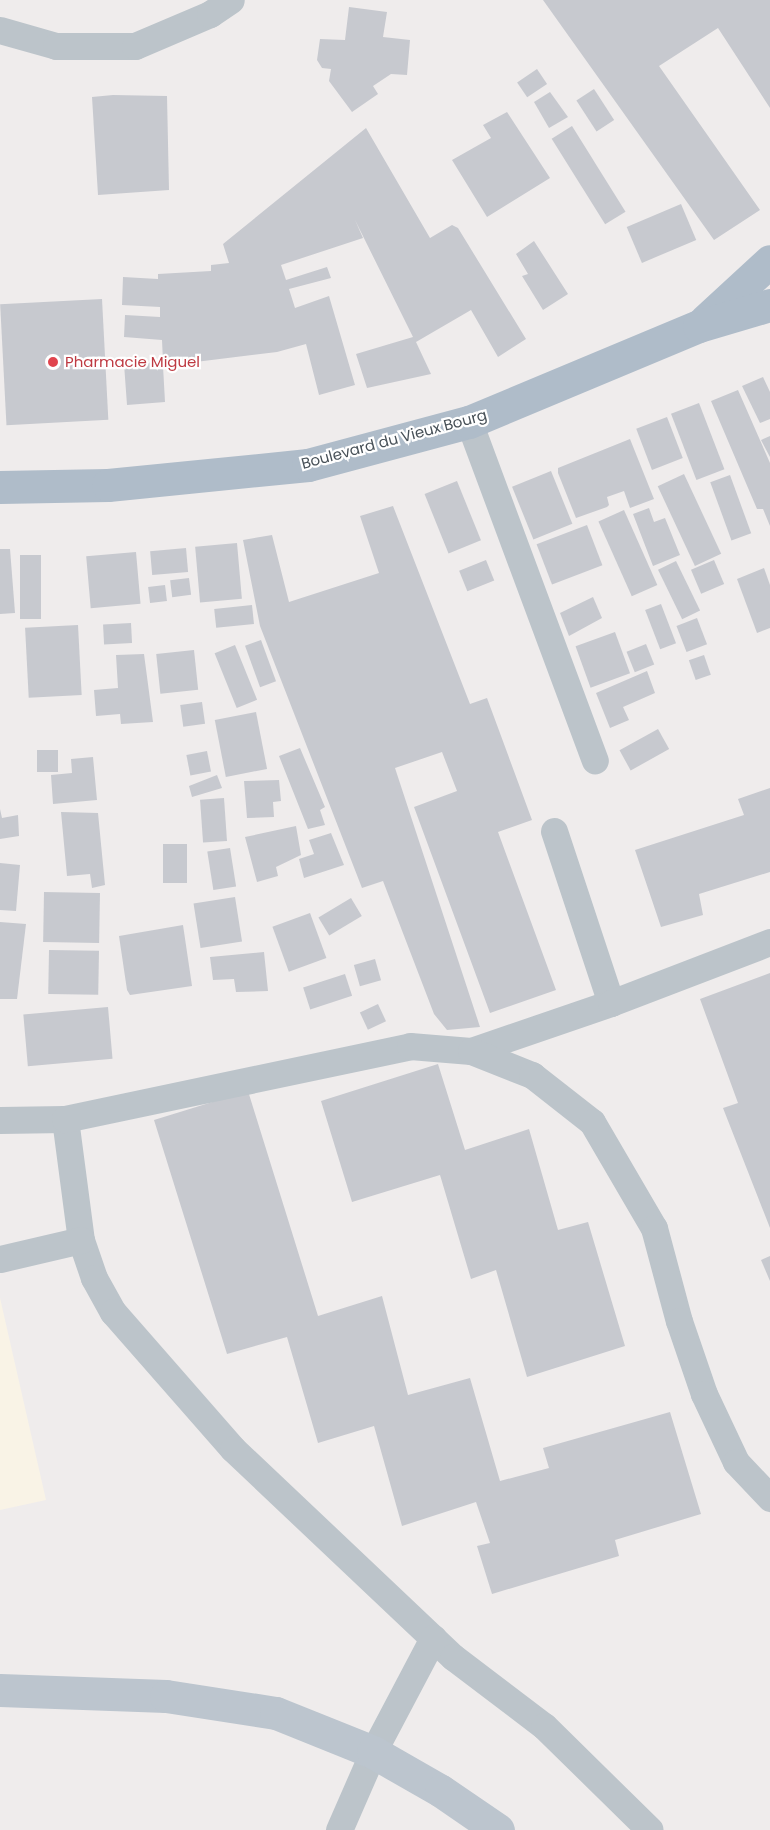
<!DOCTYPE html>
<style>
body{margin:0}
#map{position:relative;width:770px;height:1830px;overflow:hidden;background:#efecec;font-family:Poppins,sans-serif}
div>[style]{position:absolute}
.commercial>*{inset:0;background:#f9f3e6}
.building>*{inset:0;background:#c7c9cf;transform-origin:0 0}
.service>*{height:27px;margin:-13.5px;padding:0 13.5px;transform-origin:13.5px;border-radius:13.5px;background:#bcc4ca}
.secondary>*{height:33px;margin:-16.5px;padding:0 16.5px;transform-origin:16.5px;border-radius:16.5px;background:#bcc5ce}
.primary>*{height:33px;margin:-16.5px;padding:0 16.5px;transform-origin:16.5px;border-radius:16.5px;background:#afbcc9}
.dots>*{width:16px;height:16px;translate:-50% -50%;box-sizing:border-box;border:3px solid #fff;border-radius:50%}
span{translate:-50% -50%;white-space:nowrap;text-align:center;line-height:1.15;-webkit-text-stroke:4.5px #fff;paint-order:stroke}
.health-label{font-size:15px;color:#be3a42}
.left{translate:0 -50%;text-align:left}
.street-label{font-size:15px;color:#475057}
</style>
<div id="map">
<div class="commercial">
<div style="clip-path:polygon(0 1298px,46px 1500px,0 1510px)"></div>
</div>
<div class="building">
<div style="clip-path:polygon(543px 0,770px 0,770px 108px,718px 28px,659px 66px,760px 210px,714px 240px)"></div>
<div style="clip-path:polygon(349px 7px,387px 12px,383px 37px,410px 40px,407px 75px,391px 74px,373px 86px,378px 94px,352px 112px,329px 81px,331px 69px,322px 68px,317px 60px,320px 39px,345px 40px)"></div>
<div style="left:537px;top:69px;width:18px;height:24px;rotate:56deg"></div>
<div style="left:594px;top:89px;width:37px;height:21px;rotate:57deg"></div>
<div style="clip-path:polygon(550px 92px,568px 117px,549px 128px,534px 102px)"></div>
<div style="clip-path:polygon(113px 95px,167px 96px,169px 190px,98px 195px,92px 97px)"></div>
<div style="clip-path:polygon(507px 112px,550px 178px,487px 217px,452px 160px,491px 138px,483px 125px)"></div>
<div style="left:572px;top:126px;width:101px;height:24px;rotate:58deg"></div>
<div style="clip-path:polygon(366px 128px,430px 238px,452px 225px,458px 228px,526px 339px,498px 357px,471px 310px,416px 342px,431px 374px,367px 388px,356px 354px,413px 337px,355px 220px,363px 238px,281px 265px,286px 280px,327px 267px,331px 278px,289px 289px,295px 308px,329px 296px,355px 385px,319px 395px,306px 344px,277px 352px,163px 366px,165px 402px,127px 405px,124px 364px,163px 362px,162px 340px,124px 337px,125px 315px,160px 317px,160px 307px,122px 305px,123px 277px,158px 279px,158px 274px,211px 271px,211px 265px,229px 263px,223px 244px)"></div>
<div style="left:681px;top:204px;width:39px;height:59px;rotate:67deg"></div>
<div style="clip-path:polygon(534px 241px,568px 294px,543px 310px,522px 276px,528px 274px,516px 254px)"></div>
<div style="left:102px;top:299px;width:121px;height:102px;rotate:87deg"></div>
<div style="clip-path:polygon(763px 377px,770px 392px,770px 419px,760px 423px,742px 386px)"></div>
<div style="clip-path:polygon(738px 390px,770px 463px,770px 526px,763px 509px,757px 509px,711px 401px)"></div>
<div style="left:699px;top:403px;width:71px;height:30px;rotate:69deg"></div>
<div style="left:667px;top:417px;width:44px;height:33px;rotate:69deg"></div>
<div style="clip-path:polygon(770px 436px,770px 457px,761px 440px)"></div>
<div style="clip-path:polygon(630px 439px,654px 499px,630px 508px,624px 491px,607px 497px,609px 505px,607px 507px,576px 518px,558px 473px,558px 468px)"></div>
<div style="left:551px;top:471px;width:57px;height:42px;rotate:68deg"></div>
<div style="left:684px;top:474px;width:88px;height:29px;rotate:65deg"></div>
<div style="left:730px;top:475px;width:62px;height:21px;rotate:70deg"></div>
<div style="left:457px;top:481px;width:64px;height:35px;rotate:68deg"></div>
<div style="clip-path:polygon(393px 506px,470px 704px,487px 698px,532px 820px,498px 832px,556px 990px,490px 1013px,414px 807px,457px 791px,442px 752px,395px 768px,480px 1027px,447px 1030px,434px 1014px,383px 881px,362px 888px,260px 626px,243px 540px,272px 535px,289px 602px,379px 573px,360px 516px)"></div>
<div style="clip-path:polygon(649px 508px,654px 522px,665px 518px,680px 555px,653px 566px,633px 514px)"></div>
<div style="left:624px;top:510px;width:82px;height:28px;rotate:66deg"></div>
<div style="left:587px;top:525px;width:43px;height:54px;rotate:69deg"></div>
<div style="left:237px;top:543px;width:56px;height:42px;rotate:85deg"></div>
<div style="left:186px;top:548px;width:24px;height:36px;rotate:85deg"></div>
<div style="clip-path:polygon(0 549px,10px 549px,15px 613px,0 614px)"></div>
<div style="left:136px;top:552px;width:52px;height:50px;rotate:85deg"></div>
<div style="left:20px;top:555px;width:21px;height:64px"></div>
<div style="left:486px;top:560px;width:22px;height:29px;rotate:68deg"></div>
<div style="left:714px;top:560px;width:26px;height:25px;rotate:67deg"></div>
<div style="left:676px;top:561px;width:55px;height:20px;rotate:64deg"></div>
<div style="clip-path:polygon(764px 568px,770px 585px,770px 628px,757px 633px,737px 579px)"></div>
<div style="left:189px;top:578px;width:17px;height:19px;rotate:83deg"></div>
<div style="left:165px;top:585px;width:16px;height:17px;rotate:83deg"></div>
<div style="clip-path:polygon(593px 597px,602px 618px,569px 636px,560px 613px)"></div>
<div style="left:661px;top:604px;width:42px;height:17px;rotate:69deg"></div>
<div style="left:252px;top:605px;width:19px;height:38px;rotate:84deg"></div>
<div style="left:697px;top:618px;width:28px;height:22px;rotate:69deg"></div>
<div style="left:131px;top:623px;width:20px;height:28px;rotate:87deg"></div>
<div style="left:78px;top:625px;width:70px;height:53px;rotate:87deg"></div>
<div style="left:615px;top:632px;width:44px;height:42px;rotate:70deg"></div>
<div style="left:261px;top:640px;width:44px;height:17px;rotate:70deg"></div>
<div style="left:646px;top:644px;width:22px;height:21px;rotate:68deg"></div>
<div style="left:235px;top:645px;width:59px;height:22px;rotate:68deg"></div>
<div style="left:194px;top:650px;width:40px;height:38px;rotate:84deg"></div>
<div style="clip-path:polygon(144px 654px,153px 722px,121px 724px,120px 714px,96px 716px,94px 690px,118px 688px,116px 655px)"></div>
<div style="left:704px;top:655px;width:21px;height:16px;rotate:71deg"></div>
<div style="clip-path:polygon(647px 671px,655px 693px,623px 707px,629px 720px,610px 728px,596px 693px)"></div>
<div style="left:202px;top:702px;width:22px;height:22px;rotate:82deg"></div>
<div style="left:256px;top:712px;width:58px;height:42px;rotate:79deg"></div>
<div style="left:658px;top:729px;width:23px;height:44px;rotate:61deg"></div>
<div style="clip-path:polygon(300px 748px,325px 807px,320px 810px,325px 825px,308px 829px,279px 756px)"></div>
<div style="left:37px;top:750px;width:21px;height:22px"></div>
<div style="left:207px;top:751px;width:21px;height:21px;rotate:79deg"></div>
<div style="clip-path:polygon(93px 757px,97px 800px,53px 804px,51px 775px,72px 773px,71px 759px)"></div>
<div style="clip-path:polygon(217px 775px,222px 788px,192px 797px,189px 786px)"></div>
<div style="clip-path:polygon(279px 780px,281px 801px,273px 802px,274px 817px,247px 818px,244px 781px)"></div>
<div style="clip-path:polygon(770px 788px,770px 872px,699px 894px,703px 915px,661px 927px,635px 850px,744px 815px,738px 799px)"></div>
<div style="left:224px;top:798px;width:43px;height:24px;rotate:86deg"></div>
<div style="clip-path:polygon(0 809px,2px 818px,18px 815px,19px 836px,0 839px)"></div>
<div style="clip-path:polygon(61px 812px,98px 813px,105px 885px,92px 888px,90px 874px,67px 876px)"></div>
<div style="clip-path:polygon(296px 826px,301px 855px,276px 867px,278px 876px,257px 882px,245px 837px)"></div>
<div style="clip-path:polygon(331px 833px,344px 865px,304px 878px,299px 859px,314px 854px,309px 840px)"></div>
<div style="left:163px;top:844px;width:24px;height:39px"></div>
<div style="left:230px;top:848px;width:39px;height:23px;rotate:81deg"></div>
<div style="clip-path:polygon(0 863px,20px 865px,16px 911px,0 910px)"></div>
<div style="left:44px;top:892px;width:56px;height:50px;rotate:1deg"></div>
<div style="left:235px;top:897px;width:45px;height:42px;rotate:81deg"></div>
<div style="left:351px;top:898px;width:21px;height:38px;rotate:59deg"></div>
<div style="left:310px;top:913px;width:48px;height:40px;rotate:70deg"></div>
<div style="clip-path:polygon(0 922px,26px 924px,17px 999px,0 999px)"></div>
<div style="clip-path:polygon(183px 925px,192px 986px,130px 995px,127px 990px,119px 936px)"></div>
<div style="left:49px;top:950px;width:50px;height:44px;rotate:1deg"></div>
<div style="clip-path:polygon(264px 952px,268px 991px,236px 992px,234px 979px,213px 980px,210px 957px)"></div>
<div style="left:375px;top:959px;width:22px;height:22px;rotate:74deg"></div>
<div style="clip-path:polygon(770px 973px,770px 1228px,723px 1108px,738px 1103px,700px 999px)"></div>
<div style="left:345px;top:974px;width:23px;height:44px;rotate:72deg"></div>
<div style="left:378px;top:1004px;width:19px;height:20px;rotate:65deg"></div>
<div style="left:108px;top:1007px;width:52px;height:85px;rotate:85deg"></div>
<div style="clip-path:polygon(438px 1064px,465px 1150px,529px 1129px,558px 1230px,588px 1222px,625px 1346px,527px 1377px,496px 1270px,471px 1279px,440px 1175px,352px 1202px,321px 1101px)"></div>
<div style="clip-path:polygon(248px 1091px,318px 1316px,382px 1296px,408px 1395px,470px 1378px,500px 1481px,549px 1468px,543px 1448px,670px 1412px,701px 1514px,615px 1540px,619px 1556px,492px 1594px,477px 1546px,490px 1543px,476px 1502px,402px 1526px,374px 1426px,318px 1443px,287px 1337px,227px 1354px,154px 1120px)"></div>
<div style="clip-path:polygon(770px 1256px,770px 1281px,761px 1260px)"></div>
</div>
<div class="service">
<div style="left:0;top:30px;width:58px;rotate:15.9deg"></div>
<div style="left:56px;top:46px;width:79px"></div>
<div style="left:135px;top:46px;width:82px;rotate:-23.1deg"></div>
<div style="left:210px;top:14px;width:25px;rotate:-34deg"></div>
<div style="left:469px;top:422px;width:361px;rotate:69.6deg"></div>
<div style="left:554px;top:831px;width:181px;rotate:71.7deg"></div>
<div style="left:471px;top:1051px;width:148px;rotate:-18.9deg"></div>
<div style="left:611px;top:1003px;width:170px;rotate:-21deg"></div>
<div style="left:65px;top:1119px;width:122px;rotate:82.5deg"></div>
<div style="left:81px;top:1240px;width:40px;rotate:71.1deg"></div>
<div style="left:94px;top:1278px;width:39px;rotate:61deg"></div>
<div style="left:113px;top:1312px;width:182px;rotate:48.8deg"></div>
<div style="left:233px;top:1449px;width:303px;rotate:43.4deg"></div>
<div style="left:453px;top:1657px;width:114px;rotate:37.2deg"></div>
<div style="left:544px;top:1726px;width:148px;rotate:44.5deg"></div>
<div style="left:0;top:1120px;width:65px;rotate:-0.9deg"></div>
<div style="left:65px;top:1119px;width:353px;rotate:-11.9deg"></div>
<div style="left:410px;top:1046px;width:61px;rotate:4.7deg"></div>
<div style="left:471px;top:1051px;width:66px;rotate:21.5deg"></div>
<div style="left:532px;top:1075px;width:76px;rotate:38.1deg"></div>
<div style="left:592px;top:1122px;width:123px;rotate:59.7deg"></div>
<div style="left:654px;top:1228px;width:96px;rotate:75deg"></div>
<div style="left:679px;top:1321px;width:77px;rotate:71.1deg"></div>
<div style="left:704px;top:1394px;width:75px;rotate:64.8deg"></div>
<div style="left:736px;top:1462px;width:50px;rotate:46.6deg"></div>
<div style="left:0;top:1259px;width:83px;rotate:-13.2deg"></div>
<div style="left:339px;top:1830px;width:85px;rotate:-66.4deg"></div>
<div style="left:373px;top:1752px;width:129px;rotate:-62.2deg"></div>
</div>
<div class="secondary">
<div style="left:0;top:1690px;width:166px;rotate:2.1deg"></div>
<div style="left:166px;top:1696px;width:111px;rotate:8.8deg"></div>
<div style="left:276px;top:1713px;width:105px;rotate:21.9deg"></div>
<div style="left:373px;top:1752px;width:78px;rotate:29.8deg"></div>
<div style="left:441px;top:1791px;width:69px;rotate:34.4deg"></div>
</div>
<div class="primary">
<div style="left:705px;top:321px;width:88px;rotate:-42.7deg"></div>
<div style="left:0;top:487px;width:108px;rotate:-1.1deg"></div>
<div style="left:108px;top:485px;width:201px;rotate:-5.7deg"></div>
<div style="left:308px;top:465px;width:167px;rotate:-15deg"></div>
<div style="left:469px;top:422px;width:249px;rotate:-22.7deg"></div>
<div style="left:699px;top:326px;width:74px;rotate:-16.5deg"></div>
</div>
<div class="dots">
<div style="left:53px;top:362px;background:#e0444e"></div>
</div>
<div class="health-label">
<span class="left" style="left:65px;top:362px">Pharmacie Miguel</span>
</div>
<div class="street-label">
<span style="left:394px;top:439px;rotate:-15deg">Boulevard du Vieux Bourg</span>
</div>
</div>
